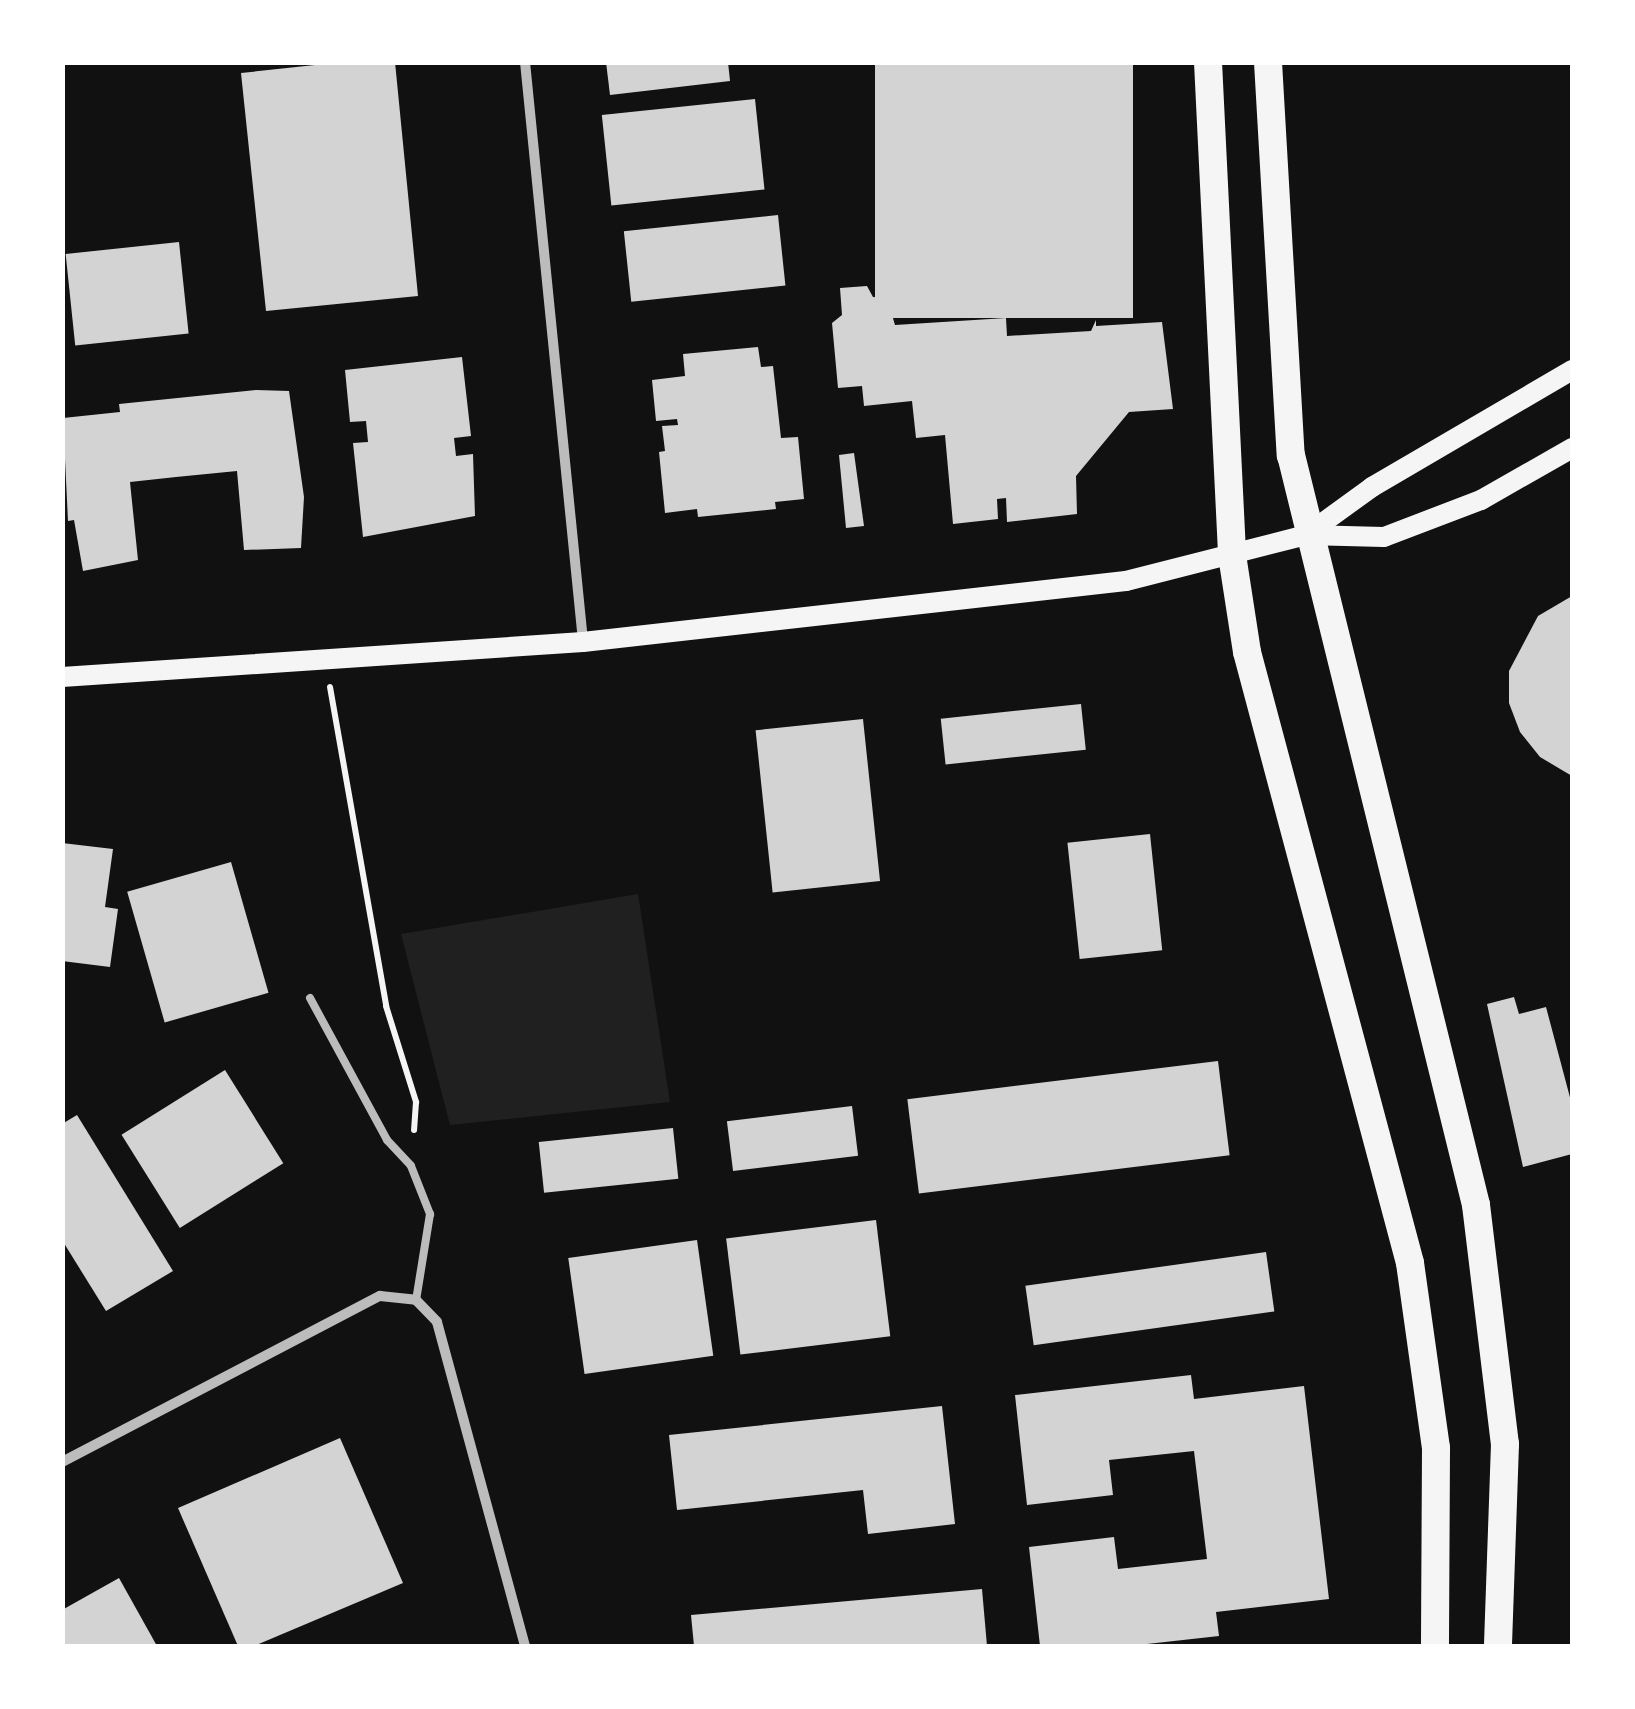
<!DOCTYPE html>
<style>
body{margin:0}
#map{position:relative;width:1635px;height:1709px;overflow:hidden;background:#111;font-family:"Golos Text",sans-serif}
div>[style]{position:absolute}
.green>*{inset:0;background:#202020}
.building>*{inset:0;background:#d3d3d3;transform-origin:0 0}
.path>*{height:6px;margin:-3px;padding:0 3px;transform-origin:3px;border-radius:3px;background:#f5f5f5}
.service>*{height:8px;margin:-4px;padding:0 4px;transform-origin:4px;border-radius:4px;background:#bcbcbc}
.minor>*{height:10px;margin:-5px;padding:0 5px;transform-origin:5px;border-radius:5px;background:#bcbcbc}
.secondary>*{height:20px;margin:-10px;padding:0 10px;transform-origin:10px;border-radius:10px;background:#f5f5f5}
.trunk>*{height:28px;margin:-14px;padding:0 14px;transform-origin:14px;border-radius:14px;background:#f5f5f5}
span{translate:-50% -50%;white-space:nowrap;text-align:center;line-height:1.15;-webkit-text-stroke:9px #fff;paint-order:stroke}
.frame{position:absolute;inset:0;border:65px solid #fff;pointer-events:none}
</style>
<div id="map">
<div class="green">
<div style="clip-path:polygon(638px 894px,670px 1102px,450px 1125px,401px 934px)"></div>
</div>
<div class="building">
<div style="clip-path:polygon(343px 62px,395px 62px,418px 296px,266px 311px,241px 73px)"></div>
<div style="clip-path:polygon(606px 62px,728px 62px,730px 81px,610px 95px)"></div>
<div style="left:875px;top:62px;width:258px;height:256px"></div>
<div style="left:755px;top:99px;width:91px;height:154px;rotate:84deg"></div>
<div style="left:778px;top:215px;width:71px;height:155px;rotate:84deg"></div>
<div style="left:179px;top:242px;width:92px;height:114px;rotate:84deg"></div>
<div style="clip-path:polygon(867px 286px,873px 297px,887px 298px,895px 325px,1006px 318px,1007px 336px,1091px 331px,1096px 320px,1096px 326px,1162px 322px,1173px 409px,1129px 412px,1076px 476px,1077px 514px,1007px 522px,1006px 498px,997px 499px,998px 519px,953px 524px,945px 435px,916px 438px,912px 401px,864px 406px,862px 386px,838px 388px,832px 323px,842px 315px,840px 288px)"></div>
<div style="clip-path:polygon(758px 347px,761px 367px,773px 366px,781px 438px,798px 437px,804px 499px,775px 502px,776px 509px,698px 517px,697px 509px,665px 513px,659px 452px,665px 451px,662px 426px,678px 425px,677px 419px,656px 421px,652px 380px,685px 376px,683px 354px)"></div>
<div style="clip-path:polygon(462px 357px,471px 436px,454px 438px,456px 456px,473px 454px,475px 516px,363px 537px,353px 443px,368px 442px,366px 421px,350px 422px,345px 370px)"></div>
<div style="clip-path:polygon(256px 390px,289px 391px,304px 497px,301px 548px,244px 550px,237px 471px,176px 477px,130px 482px,138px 560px,83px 571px,74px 520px,68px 521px,63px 418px,120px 412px,119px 404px)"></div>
<div style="clip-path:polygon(854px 453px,864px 526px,846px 528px,839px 455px)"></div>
<div style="clip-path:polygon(1572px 596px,1572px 776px,1540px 757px,1520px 732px,1509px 703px,1509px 671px,1538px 616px)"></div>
<div style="left:1081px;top:704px;width:46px;height:141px;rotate:84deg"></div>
<div style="left:863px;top:719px;width:163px;height:108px;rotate:84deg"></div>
<div style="left:1150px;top:834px;width:117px;height:83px;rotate:84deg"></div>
<div style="clip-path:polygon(62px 843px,113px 849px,105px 907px,118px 909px,110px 967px,62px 961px)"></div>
<div style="left:231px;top:862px;width:136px;height:108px;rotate:74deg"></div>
<div style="clip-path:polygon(1514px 997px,1519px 1014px,1546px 1007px,1572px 1105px,1572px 1154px,1523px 1167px,1487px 1004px)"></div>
<div style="left:1218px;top:1061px;width:95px;height:313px;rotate:83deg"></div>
<div style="left:225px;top:1070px;width:110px;height:122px;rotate:58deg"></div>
<div style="left:852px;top:1106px;width:50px;height:126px;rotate:83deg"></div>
<div style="clip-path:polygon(77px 1115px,173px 1271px,106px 1311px,62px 1240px,62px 1124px)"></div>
<div style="left:673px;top:1128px;width:51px;height:135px;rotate:84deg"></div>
<div style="left:876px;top:1220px;width:117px;height:151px;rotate:83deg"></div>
<div style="left:697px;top:1240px;width:117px;height:130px;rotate:82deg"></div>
<div style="left:1266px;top:1252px;width:60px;height:243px;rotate:82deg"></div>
<div style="clip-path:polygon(1191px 1375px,1194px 1399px,1304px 1386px,1329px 1599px,1216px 1612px,1219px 1636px,1129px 1646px,1040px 1646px,1029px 1547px,1114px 1537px,1118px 1569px,1207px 1559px,1194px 1451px,1109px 1460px,1113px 1495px,1027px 1505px,1015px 1395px)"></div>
<div style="clip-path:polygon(942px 1406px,955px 1524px,868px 1534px,863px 1490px,677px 1510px,669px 1435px)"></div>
<div style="clip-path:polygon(340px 1438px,403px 1583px,254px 1646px,238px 1646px,178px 1508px)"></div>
<div style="clip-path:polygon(119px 1578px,157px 1646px,62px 1646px,62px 1610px)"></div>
<div style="clip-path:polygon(982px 1589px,987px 1646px,694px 1646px,691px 1615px)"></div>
</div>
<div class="path">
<div style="left:330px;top:687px;width:324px;rotate:80deg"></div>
<div style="left:386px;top:1006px;width:101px;rotate:72.6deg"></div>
<div style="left:416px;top:1102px;width:28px;rotate:94deg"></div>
</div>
<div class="service">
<div style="left:310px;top:998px;width:162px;rotate:61.5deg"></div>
<div style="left:387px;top:1140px;width:35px;rotate:47deg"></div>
<div style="left:411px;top:1166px;width:52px;rotate:68.4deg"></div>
<div style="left:430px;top:1214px;width:87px;rotate:99.2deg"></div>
</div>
<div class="minor">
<div style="left:525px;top:62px;width:582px;rotate:84.28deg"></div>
<div style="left:62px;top:1462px;width:359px;rotate:-27.6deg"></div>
<div style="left:380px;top:1296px;width:36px;rotate:6deg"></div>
<div style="left:416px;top:1300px;width:30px;rotate:46deg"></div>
<div style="left:437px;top:1322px;width:336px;rotate:74.8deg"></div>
</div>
<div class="secondary">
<div style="left:1306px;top:535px;width:82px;rotate:-36deg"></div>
<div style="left:1372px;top:487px;width:232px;rotate:-30.3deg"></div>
<div style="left:62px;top:677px;width:522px;rotate:-3.84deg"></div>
<div style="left:583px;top:642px;width:546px;rotate:-6.41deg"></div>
<div style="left:1126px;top:581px;width:186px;rotate:-14.3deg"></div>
<div style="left:1306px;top:535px;width:78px;rotate:1.5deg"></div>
<div style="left:1384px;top:537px;width:104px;rotate:-20.9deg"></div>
<div style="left:1481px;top:500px;width:105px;rotate:-29.7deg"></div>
</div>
<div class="trunk">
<div style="left:1208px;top:62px;width:494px;rotate:87.2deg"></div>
<div style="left:1232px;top:555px;width:98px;rotate:81.2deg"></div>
<div style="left:1247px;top:652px;width:632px;rotate:75.06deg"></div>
<div style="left:1410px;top:1263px;width:187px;rotate:82deg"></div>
<div style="left:1436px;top:1448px;width:198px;rotate:90.3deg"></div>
<div style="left:1268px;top:62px;width:394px;rotate:86.7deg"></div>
<div style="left:1291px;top:455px;width:772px;rotate:76.14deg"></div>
<div style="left:1476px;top:1205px;width:241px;rotate:83.1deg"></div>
<div style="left:1505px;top:1444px;width:202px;rotate:92deg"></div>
</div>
<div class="frame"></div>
</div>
